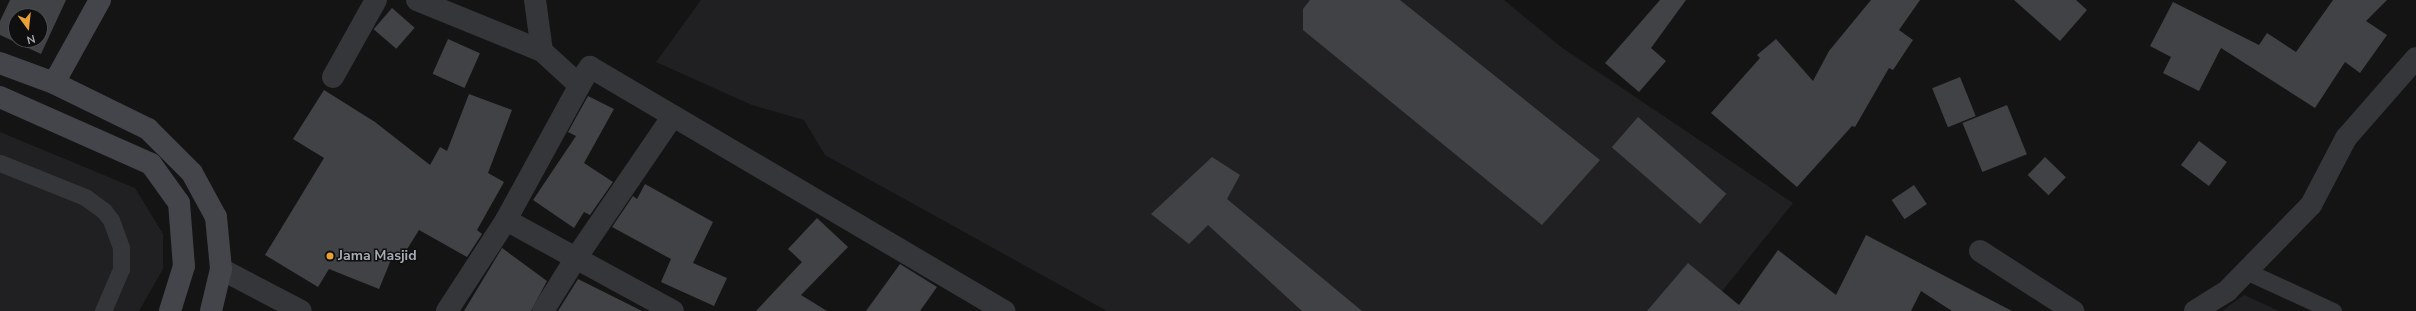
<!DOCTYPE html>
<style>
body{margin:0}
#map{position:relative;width:2416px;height:311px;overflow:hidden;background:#141415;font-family:"Nunito Sans",sans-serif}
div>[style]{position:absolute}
.built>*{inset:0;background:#202022}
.building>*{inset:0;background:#404245;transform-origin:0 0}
.lane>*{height:17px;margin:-8.5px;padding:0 8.5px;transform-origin:8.5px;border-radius:8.5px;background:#35363a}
.street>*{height:22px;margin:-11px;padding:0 11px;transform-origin:11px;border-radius:11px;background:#35363a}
.secondary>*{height:22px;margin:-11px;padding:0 11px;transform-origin:11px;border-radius:11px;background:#43454a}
.dots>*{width:11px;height:11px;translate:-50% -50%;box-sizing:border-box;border:2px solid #0f0f10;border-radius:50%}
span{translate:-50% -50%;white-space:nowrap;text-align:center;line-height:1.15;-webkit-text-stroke:3px #0f0f10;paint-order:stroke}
.poi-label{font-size:14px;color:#a6acb5;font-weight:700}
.left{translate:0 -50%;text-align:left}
.north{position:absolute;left:8px;top:8px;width:40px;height:40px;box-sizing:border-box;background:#0f0f10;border:1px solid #4b4e52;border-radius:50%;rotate:165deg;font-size:11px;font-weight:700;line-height:16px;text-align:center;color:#a6acb5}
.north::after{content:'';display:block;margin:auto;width:14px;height:18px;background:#e9a137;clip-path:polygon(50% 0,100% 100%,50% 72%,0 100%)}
</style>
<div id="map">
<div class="built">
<div style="clip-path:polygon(701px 0,1504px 0,1561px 47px,1793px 203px,1706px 311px,1107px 311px,825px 155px,804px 120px,752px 105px,656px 62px)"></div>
<div style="clip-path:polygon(0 132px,135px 188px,163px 234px,163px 269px,139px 311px,0 311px)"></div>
<div style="clip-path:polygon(2244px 295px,2279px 311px,2222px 311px)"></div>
</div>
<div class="building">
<div style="clip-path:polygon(evenodd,10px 0,66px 0,41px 54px,0 35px,0 21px,10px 0,16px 16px,40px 16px,40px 40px,16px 40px,16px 16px)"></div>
<div style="clip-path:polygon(1310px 0,1400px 0,1600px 160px,1542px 225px,1303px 30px,1303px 9px)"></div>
<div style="clip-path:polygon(1660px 0,1686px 0,1651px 48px,1666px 61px,1639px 92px,1605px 63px)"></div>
<div style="clip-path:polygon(1871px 0,1920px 0,1899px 30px,1913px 40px,1893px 70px,1889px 68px,1855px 127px,1852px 126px,1797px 187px,1711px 113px,1760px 58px,1757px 55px,1776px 39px,1813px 81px,1829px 51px)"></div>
<div style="clip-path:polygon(2014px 0,2076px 0,2087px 10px,2060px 41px)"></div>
<div style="clip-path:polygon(2333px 0,2387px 0,2366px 21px,2387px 35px,2360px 73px,2345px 62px,2315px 108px,2221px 48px,2199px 91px,2163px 73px,2171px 57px,2150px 46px,2173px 2px,2259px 45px,2267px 33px,2296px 52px)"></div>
<div style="left:392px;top:8px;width:30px;height:28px;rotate:41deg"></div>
<div style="left:448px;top:39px;width:35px;height:38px;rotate:24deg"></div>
<div style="left:1960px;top:77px;width:42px;height:30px;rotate:68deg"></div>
<div style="clip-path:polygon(324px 90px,375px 122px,430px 165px,440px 147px,447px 151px,469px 94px,512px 110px,488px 173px,504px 182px,477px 230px,482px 234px,467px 257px,419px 230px,401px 259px,393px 255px,379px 289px,329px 269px,318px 287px,265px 255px,324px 158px,293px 139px)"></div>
<div style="clip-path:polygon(588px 96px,614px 109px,584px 163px,613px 182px,590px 215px,584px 212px,574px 228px,533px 200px,576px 136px,568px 132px)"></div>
<div style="left:2007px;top:105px;width:53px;height:48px;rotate:68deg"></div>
<div style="left:1638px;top:117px;width:117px;height:40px;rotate:41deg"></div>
<div style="left:2199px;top:141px;width:35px;height:30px;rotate:37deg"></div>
<div style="clip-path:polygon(1212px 157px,1240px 175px,1227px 199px,1362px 311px,1302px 311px,1208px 225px,1189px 244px,1151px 214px)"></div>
<div style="left:2045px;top:157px;width:29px;height:25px;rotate:44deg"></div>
<div style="clip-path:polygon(645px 184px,713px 222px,693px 263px,727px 278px,714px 306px,661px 282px,671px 259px,612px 227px,633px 196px,637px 199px)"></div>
<div style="left:1914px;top:185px;width:23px;height:27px;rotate:56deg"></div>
<div style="clip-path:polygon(817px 218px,848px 247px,801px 295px,827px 311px,756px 311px,802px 262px,788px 249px)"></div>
<div style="clip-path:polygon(1866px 235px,2012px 311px,1952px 311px,1921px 291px,1911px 311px,1647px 311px,1688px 263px,1739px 305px,1778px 250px,1836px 295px)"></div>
<div style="clip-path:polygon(502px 248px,547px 281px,531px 311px,464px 311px)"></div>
<div style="clip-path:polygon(900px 264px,937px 287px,920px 311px,866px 311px)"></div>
<div style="clip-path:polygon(578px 279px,642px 311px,558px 311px)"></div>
</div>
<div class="lane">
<div style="left:0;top:163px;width:92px;rotate:21.8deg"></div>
<div style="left:85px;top:197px;width:24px;rotate:36deg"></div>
<div style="left:104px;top:211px;width:11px;rotate:52deg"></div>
<div style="left:111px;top:220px;width:30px;rotate:70deg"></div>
<div style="left:121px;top:248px;width:21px;rotate:90deg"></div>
<div style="left:121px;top:269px;width:46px;rotate:113.2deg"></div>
<div style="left:2246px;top:271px;width:96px;rotate:24.7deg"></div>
</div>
<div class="street">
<div style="left:417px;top:0;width:135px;rotate:22.2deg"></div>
<div style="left:535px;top:0;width:51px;rotate:82.2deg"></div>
<div style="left:542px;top:51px;width:49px;rotate:42.5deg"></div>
<div style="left:578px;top:84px;width:21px;rotate:-55deg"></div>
<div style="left:590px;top:67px;width:481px;rotate:30.5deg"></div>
<div style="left:333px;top:77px;width:88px;rotate:-60.8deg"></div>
<div style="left:506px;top:220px;width:190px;rotate:28.6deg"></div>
<div style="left:1980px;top:251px;width:111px;rotate:32.8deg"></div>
<div style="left:221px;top:269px;width:90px;rotate:27.7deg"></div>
<div style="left:447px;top:311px;width:108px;rotate:-57deg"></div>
<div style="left:506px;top:220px;width:169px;rotate:-61.3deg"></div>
<div style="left:543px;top:311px;width:62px;rotate:-58.1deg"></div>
<div style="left:576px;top:258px;width:172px;rotate:-55.7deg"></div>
<div style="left:2195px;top:311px;width:39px;rotate:-32deg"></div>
<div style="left:2228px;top:290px;width:119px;rotate:-45.7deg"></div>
<div style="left:2311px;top:205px;width:76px;rotate:-62.4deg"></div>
<div style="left:2346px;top:138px;width:106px;rotate:-48.8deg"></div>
</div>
<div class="secondary">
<div style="left:0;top:63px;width:58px;rotate:20.3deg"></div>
<div style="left:54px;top:83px;width:105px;rotate:26.1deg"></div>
<div style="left:148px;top:129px;width:62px;rotate:45deg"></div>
<div style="left:192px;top:173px;width:50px;rotate:61.4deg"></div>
<div style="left:216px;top:217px;width:52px;rotate:84.5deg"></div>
<div style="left:221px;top:269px;width:43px;rotate:103.4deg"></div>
<div style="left:54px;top:83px;width:95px;rotate:-61deg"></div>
<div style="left:0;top:97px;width:165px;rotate:23.9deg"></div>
<div style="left:151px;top:164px;width:48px;rotate:54.3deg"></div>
<div style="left:179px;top:203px;width:63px;rotate:85.5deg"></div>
<div style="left:184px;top:266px;width:47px;rotate:107.3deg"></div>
</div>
<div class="dots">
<div style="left:330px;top:256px;background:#e9a137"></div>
</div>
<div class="poi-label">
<span class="left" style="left:338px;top:256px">Jama Masjid</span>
</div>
<div class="north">N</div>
</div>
